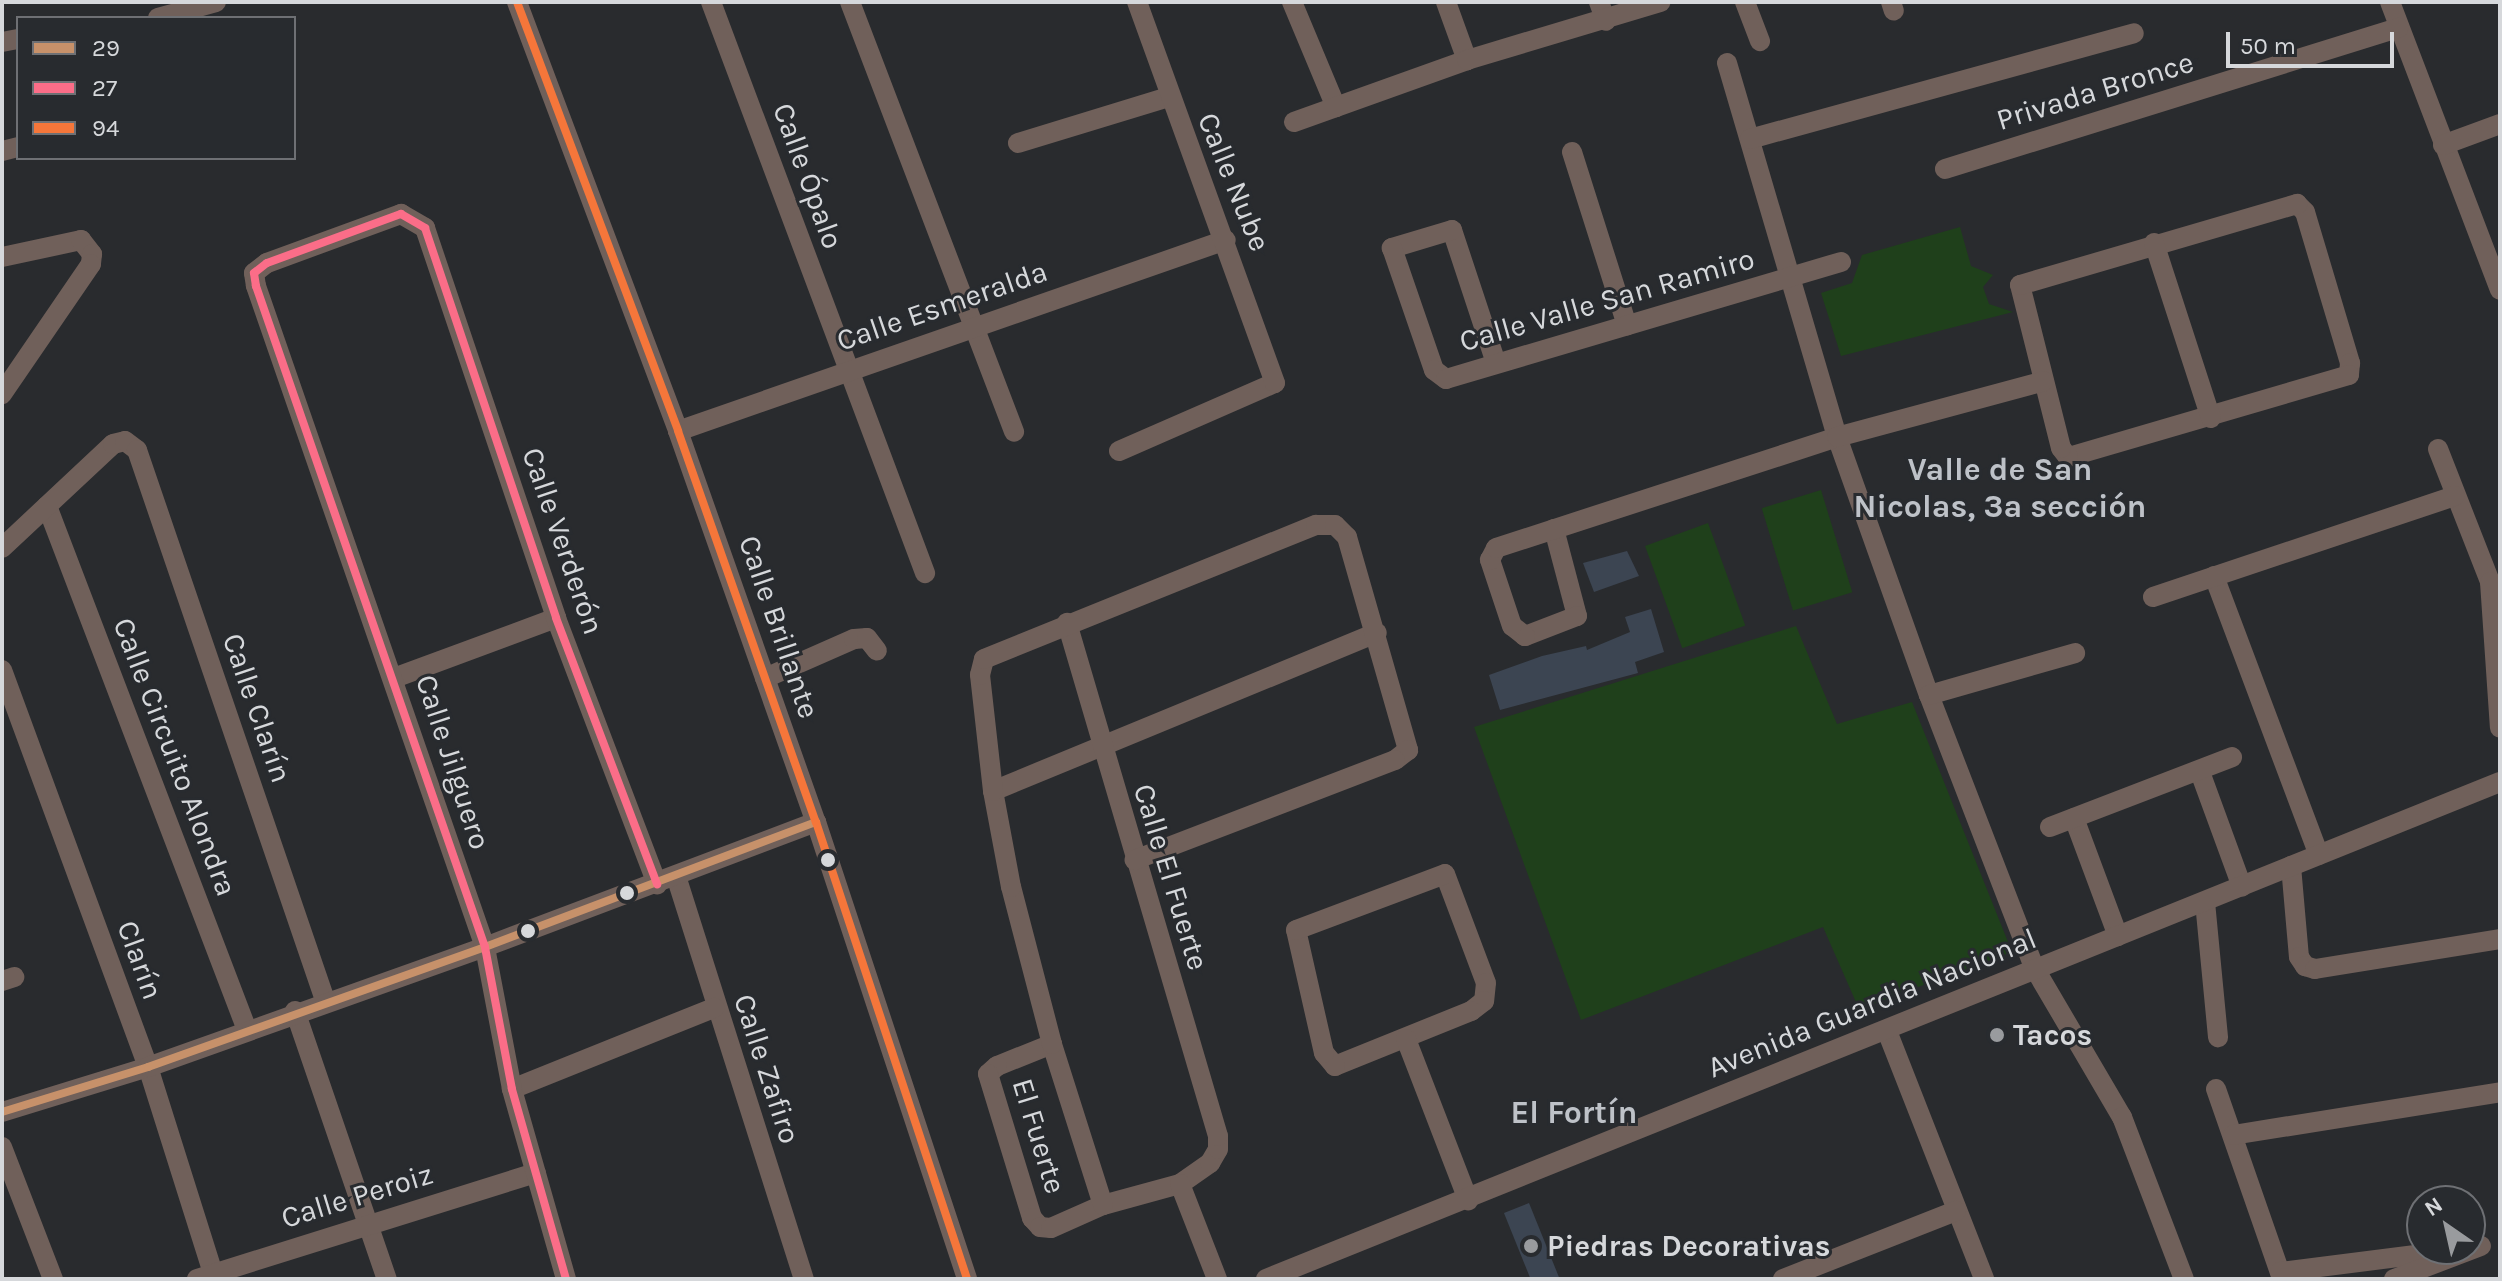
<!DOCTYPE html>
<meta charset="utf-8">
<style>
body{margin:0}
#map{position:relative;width:2502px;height:1281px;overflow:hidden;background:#292b2e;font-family:Karla,sans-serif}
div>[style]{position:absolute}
.green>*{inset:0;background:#1f401b;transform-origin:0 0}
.building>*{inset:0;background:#3c4552;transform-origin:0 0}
.minor>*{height:20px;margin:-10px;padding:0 10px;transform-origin:10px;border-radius:10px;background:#70605a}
.bus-1>*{height:8px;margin:-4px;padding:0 4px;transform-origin:4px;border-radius:4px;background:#c7916a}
.bus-2>*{height:8px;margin:-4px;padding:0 4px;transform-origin:4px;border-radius:4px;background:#fb6d88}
.bus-3>*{height:8px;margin:-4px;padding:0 4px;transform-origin:4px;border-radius:4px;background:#f5763a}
.dots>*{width:22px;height:22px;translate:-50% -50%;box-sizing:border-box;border:4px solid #282b2f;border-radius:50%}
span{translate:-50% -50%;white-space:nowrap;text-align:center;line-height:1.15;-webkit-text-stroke:6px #282b2f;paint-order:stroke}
.street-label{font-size:30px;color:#d6d8db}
.poi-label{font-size:30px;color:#d6d8db;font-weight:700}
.left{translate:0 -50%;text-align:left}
.neighbourhood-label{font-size:32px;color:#bec2c8;font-weight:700}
.frame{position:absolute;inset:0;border:4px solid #d6d8db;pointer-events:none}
.legend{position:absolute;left:16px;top:16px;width:280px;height:144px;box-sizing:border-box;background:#282b2f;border:2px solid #6e7074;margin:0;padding:10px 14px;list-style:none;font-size:24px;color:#d6d8db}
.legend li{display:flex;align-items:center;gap:16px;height:40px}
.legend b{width:40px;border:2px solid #6e7074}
.north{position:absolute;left:2406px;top:1185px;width:80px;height:80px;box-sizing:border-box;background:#282b2f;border:2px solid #6e7074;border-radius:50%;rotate:326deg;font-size:22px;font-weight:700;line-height:32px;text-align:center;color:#d6d8db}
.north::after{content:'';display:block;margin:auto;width:28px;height:36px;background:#999b9e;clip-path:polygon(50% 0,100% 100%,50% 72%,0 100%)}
.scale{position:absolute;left:2226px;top:32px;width:168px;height:36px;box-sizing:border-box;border:4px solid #d6d8db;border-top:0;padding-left:10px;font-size:24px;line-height:28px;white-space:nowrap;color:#d6d8db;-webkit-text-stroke:6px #282b2f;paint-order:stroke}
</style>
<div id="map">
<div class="green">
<div style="clip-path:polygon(1960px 227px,1971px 266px,1993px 275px,1983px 287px,1989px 304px,2013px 312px,1841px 356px,1821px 293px,1852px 283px,1862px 255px)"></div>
<div style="left:1821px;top:490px;width:107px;height:62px;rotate:73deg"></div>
<div style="left:1708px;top:523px;width:109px;height:67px;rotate:70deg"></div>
<div style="clip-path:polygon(1796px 626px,1837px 724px,1912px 702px,2012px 952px,1859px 1009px,1823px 927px,1581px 1020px,1474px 727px)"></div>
</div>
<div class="building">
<div style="clip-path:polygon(1627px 551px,1639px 576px,1594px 592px,1583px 563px)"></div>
<div style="clip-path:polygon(1651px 609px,1664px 652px,1635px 662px,1638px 673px,1500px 710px,1489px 675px,1542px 656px,1586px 646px,1587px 650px,1630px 632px,1625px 617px)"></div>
<div style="left:1529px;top:1203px;width:82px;height:27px;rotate:68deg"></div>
</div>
<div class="minor">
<div style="left:517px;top:2px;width:458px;rotate:69.4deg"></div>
<div style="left:678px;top:431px;width:415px;rotate:70.6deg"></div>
<div style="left:816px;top:822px;width:481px;rotate:71.7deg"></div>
<div style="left:711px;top:2px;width:610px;rotate:69.45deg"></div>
<div style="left:850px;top:2px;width:460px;rotate:69.1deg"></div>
<div style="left:1292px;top:2px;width:114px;rotate:67.3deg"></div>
<div style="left:1446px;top:2px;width:62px;rotate:70.1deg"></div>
<div style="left:1599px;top:2px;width:20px;rotate:70deg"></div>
<div style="left:1745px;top:2px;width:42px;rotate:69deg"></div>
<div style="left:1891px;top:2px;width:9px;rotate:72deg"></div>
<div style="left:2390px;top:2px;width:308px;rotate:69.1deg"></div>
<div style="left:158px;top:18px;width:60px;rotate:-15.4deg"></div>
<div style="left:2px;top:42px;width:16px;rotate:-11deg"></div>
<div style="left:1727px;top:63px;width:390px;rotate:73.6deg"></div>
<div style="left:1837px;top:437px;width:274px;rotate:70.4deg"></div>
<div style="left:1929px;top:695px;width:294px;rotate:68.9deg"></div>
<div style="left:2035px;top:969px;width:172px;rotate:59.6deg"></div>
<div style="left:2122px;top:1117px;width:173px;rotate:69.1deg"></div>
<div style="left:1294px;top:122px;width:184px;rotate:-19.7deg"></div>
<div style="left:1467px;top:60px;width:202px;rotate:-16.7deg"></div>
<div style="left:1750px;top:139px;width:398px;rotate:-15.4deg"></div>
<div style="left:1018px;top:143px;width:157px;rotate:-17deg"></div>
<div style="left:2443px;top:145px;width:61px;rotate:-20.2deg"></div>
<div style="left:2px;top:151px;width:16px;rotate:-14deg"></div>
<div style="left:1572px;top:152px;width:182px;rotate:72.4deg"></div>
<div style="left:1945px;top:169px;width:475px;rotate:-17.3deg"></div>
<div style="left:2297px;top:204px;width:11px;rotate:45deg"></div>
<div style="left:2305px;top:212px;width:158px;rotate:73.4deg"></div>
<div style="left:2350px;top:363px;width:12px;rotate:95deg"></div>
<div style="left:2349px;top:375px;width:293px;rotate:163.7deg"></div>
<div style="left:2068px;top:457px;width:11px;rotate:-128deg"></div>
<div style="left:2061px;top:448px;width:168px;rotate:-104.1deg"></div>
<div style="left:2020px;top:285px;width:289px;rotate:-16.3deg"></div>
<div style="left:2154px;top:243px;width:184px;rotate:72deg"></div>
<div style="left:2px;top:257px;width:81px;rotate:-12.1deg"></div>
<div style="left:81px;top:240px;width:18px;rotate:52deg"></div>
<div style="left:92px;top:254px;width:10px;rotate:96deg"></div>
<div style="left:91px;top:264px;width:158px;rotate:124.4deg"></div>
<div style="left:1496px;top:363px;width:140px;rotate:-108.3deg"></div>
<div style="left:1452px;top:230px;width:63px;rotate:163.3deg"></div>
<div style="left:1392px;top:248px;width:129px;rotate:71deg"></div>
<div style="left:1434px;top:370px;width:15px;rotate:37deg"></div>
<div style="left:1446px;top:379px;width:412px;rotate:-16.5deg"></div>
<div style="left:678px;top:431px;width:580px;rotate:-19.22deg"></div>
<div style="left:2438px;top:449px;width:143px;rotate:68.6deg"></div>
<div style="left:2490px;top:582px;width:146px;rotate:86.1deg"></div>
<div style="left:1119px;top:451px;width:170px;rotate:-23.6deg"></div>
<div style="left:1275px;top:383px;width:405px;rotate:-109.9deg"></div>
<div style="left:47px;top:506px;width:561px;rotate:69.11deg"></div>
<div style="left:1554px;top:529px;width:90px;rotate:75.2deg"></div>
<div style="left:1577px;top:616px;width:56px;rotate:159deg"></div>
<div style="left:1525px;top:636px;width:16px;rotate:-142deg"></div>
<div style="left:1512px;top:626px;width:70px;rotate:-108.4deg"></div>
<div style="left:1490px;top:560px;width:13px;rotate:-63deg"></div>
<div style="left:1496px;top:548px;width:359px;rotate:-18deg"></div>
<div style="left:1837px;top:437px;width:214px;rotate:-15.1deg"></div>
<div style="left:2px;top:548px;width:152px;rotate:-43.1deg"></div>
<div style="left:113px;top:444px;width:12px;rotate:-14deg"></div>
<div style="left:125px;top:441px;width:15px;rotate:37deg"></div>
<div style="left:137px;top:450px;width:581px;rotate:71.13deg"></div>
<div style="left:2214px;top:576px;width:298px;rotate:69.4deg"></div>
<div style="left:2153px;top:597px;width:318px;rotate:-18.5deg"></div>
<div style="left:2px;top:670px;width:423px;rotate:69.8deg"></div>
<div style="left:148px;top:1067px;width:222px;rotate:72.5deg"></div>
<div style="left:394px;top:678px;width:173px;rotate:-20.3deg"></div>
<div style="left:765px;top:678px;width:97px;rotate:-23.7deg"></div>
<div style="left:854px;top:639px;width:13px;rotate:-4deg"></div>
<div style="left:867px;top:638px;width:16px;rotate:52deg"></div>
<div style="left:1929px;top:695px;width:152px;rotate:-16deg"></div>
<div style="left:2200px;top:772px;width:122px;rotate:69.9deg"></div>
<div style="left:993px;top:791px;width:415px;rotate:-22.4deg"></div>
<div style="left:2074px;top:818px;width:126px;rotate:69.6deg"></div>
<div style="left:2050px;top:827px;width:195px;rotate:-21deg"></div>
<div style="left:2291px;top:866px;width:91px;rotate:85deg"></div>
<div style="left:2299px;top:957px;width:11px;rotate:56deg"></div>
<div style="left:2305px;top:966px;width:10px;rotate:17deg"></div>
<div style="left:2315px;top:969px;width:187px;rotate:-9.2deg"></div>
<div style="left:1445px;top:874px;width:116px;rotate:69.4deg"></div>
<div style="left:1486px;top:983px;width:18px;rotate:96deg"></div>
<div style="left:1484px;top:1001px;width:16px;rotate:142deg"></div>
<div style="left:1471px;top:1011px;width:147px;rotate:158deg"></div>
<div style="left:1335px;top:1066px;width:17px;rotate:-130deg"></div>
<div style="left:1324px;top:1053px;width:126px;rotate:-102.8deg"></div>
<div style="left:1296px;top:930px;width:159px;rotate:-20.6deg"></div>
<div style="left:676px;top:876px;width:423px;rotate:72.4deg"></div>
<div style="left:2205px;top:902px;width:136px;rotate:84.5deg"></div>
<div style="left:2px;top:981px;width:13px;rotate:-18deg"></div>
<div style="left:295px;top:1011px;width:283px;rotate:71.1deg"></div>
<div style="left:1887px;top:1031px;width:266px;rotate:68.6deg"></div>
<div style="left:1406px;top:1039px;width:173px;rotate:68.9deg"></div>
<div style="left:1052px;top:1044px;width:59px;rotate:158.2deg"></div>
<div style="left:997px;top:1066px;width:12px;rotate:138deg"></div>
<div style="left:988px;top:1074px;width:151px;rotate:73deg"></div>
<div style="left:1032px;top:1218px;width:12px;rotate:48deg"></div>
<div style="left:1040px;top:1227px;width:11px;rotate:5deg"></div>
<div style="left:1051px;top:1228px;width:57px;rotate:-23.9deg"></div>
<div style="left:1103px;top:1205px;width:80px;rotate:-15.3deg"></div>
<div style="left:1180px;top:1184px;width:37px;rotate:-35deg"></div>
<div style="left:1210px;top:1163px;width:16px;rotate:-60deg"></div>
<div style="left:1218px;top:1149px;width:13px;rotate:-90deg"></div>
<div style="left:1218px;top:1136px;width:535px;rotate:-106.4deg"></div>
<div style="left:512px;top:1089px;width:218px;rotate:-21.9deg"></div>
<div style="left:2216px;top:1089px;width:201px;rotate:70.8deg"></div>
<div style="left:2px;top:1112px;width:153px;rotate:-17.1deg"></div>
<div style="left:148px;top:1067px;width:358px;rotate:-19.6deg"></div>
<div style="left:485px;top:947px;width:354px;rotate:-20.7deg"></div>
<div style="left:2233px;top:1135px;width:270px;rotate:-9.1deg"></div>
<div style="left:2px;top:1147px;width:142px;rotate:68.9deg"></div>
<div style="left:1180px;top:1184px;width:102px;rotate:68.7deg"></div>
<div style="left:1103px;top:1205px;width:169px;rotate:-107.6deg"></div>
<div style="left:1052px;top:1044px;width:162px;rotate:-104.6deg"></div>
<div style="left:1011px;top:887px;width:98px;rotate:-100.6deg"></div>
<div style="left:993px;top:791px;width:117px;rotate:-96.4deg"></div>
<div style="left:980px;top:675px;width:16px;rotate:-76deg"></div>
<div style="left:984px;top:659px;width:358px;rotate:-22deg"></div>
<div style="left:1316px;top:525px;width:19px"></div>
<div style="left:1335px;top:525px;width:17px;rotate:45deg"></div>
<div style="left:1347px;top:537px;width:222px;rotate:74deg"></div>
<div style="left:1408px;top:750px;width:16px;rotate:142deg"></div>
<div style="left:1395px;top:760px;width:279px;rotate:159deg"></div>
<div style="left:2280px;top:1272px;width:182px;rotate:-7.2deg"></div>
<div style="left:197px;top:1279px;width:355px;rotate:-17.4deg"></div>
<div style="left:566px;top:1279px;width:198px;rotate:-105.9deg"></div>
<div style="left:512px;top:1089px;width:145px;rotate:-100.8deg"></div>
<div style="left:485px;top:947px;width:700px;rotate:-109.11deg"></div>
<div style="left:256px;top:286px;width:13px;rotate:-99deg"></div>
<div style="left:254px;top:273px;width:16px;rotate:-38deg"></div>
<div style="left:267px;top:263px;width:143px;rotate:-20.1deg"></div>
<div style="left:401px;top:214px;width:28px;rotate:30deg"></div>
<div style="left:425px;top:228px;width:411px;rotate:71.4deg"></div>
<div style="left:556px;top:618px;width:285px;rotate:69.2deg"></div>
<div style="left:1266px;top:1279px;width:1330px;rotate:-21.94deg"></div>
<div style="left:1783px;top:1279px;width:186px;rotate:-21.5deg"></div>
<div style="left:2394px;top:1279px;width:93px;rotate:-20.8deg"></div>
</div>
<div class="bus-1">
<div style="left:2px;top:1112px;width:153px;rotate:-17.1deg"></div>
<div style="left:148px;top:1067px;width:358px;rotate:-19.6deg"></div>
<div style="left:485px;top:947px;width:354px;rotate:-20.7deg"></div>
</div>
<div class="bus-2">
<div style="left:566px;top:1279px;width:198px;rotate:-105.9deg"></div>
<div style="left:512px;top:1089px;width:145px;rotate:-100.8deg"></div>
<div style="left:485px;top:947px;width:700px;rotate:-109.11deg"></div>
<div style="left:256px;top:286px;width:13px;rotate:-99deg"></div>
<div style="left:254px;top:273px;width:16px;rotate:-38deg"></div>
<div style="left:267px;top:263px;width:143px;rotate:-20.1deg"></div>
<div style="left:401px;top:214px;width:28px;rotate:30deg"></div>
<div style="left:425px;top:228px;width:411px;rotate:71.4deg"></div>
<div style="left:556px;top:618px;width:285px;rotate:69.2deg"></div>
</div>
<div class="bus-3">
<div style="left:517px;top:2px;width:458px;rotate:69.4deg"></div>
<div style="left:678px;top:431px;width:415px;rotate:70.6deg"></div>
<div style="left:816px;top:822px;width:481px;rotate:71.7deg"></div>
</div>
<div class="dots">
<div style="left:828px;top:860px;background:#d6d8db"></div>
<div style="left:627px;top:893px;background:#d6d8db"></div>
<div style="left:528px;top:931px;background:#d6d8db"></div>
<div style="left:1997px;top:1035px;background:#999b9e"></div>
<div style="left:1531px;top:1246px;background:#999b9e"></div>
</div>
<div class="street-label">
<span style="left:2095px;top:91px;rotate:-17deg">Privada Bronce</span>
<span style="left:808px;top:176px;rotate:70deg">Calle Ópalo</span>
<span style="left:1234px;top:182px;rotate:68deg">Calle Nube</span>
<span style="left:1607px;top:300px;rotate:-16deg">Calle Valle San Ramiro</span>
<span style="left:942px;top:306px;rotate:-19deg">Calle Esmeralda</span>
<span style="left:563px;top:541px;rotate:71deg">Calle Verderón</span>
<span style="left:779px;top:627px;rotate:71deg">Calle Brillante</span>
<span style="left:257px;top:708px;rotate:71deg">Calle Clarín</span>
<span style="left:175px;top:757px;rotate:69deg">Calle Circuito Alondra</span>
<span style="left:453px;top:762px;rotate:72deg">Calle Jilguero</span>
<span style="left:1171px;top:877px;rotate:73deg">Calle El Fuerte</span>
<span style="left:140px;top:960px;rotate:70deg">Clarín</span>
<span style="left:1872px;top:1003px;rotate:-22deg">Avenida Guardia Nacional</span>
<span style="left:767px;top:1069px;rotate:72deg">Calle Zafiro</span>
<span style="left:1039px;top:1136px;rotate:73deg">El Fuerte</span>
<span style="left:357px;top:1196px;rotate:-17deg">Calle Peroiz</span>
</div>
<div class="poi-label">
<span class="left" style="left:2013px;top:1035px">Tacos</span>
<span class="left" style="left:1547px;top:1246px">Piedras Decorativas</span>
</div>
<div class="neighbourhood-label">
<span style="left:2000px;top:489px">Valle de San<br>Nicolas, 3a sección</span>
<span style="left:1574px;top:1113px">El Fortín</span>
</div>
<div class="frame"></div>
<ul class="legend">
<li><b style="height:10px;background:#c7916a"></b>29</li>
<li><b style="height:10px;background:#fb6d88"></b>27</li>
<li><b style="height:10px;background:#f5763a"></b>94</li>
</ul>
<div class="north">N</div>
<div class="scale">50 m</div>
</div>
